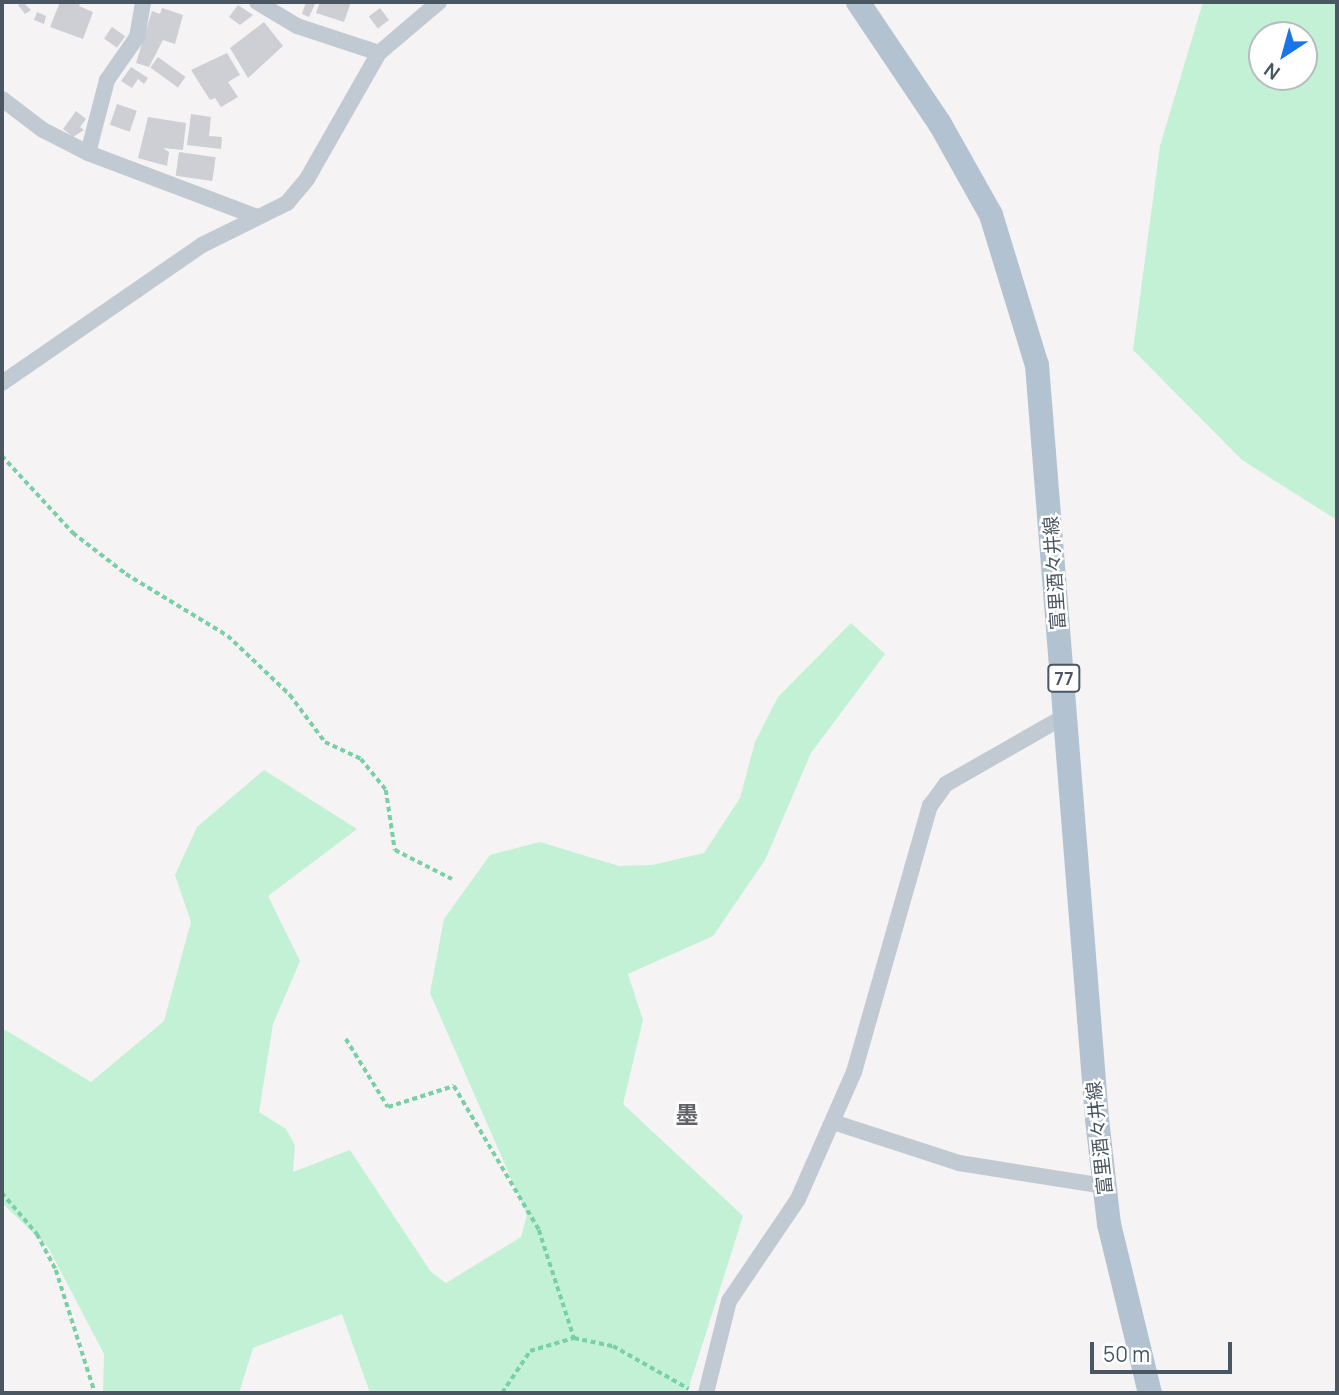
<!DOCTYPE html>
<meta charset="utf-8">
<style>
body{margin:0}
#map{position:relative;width:1339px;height:1395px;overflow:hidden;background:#f5f3f3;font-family:Manrope,"Noto Sans JP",sans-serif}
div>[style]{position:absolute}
.green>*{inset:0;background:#c3f1d5}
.building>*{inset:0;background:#cdcfd5;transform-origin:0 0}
.path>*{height:3.5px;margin-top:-1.75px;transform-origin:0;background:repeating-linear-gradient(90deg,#7ad0a6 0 5px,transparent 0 8.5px)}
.street>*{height:16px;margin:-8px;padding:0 8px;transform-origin:8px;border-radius:8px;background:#c1cad2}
.primary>*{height:24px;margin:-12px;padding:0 12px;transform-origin:12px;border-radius:12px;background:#b3c2d1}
span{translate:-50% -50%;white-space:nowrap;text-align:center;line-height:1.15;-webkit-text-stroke:5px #fff;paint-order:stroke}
.shield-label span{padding:2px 5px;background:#fff;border:2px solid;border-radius:5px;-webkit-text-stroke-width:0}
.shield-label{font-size:18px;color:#4a5661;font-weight:700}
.street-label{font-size:19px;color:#4a5661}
.quarter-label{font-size:23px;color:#5f6368;font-weight:700}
.frame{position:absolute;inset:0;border:4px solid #4a5661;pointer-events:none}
.north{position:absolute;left:1248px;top:21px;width:70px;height:70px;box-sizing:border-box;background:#fff;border:2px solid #b7bbc0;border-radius:50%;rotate:216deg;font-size:19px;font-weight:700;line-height:28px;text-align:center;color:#4a5661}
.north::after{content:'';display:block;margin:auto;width:24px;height:32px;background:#1a73e8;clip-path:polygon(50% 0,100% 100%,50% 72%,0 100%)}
.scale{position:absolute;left:1090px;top:1342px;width:142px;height:32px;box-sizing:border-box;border:4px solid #4a5661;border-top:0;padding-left:9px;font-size:21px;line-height:24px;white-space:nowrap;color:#4a5661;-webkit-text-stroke:5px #fff;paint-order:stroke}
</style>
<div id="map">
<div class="green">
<div style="clip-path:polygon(evenodd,1203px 2px,1337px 2px,1337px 520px,1242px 460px,1133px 350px,1160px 146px,1203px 2px,1262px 35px,1304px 35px,1304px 77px,1262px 77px,1262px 35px)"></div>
<div style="clip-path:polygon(851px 623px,885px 654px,811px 753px,765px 860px,713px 936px,628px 974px,643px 1020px,623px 1104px,743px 1216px,687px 1393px,370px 1393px,342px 1314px,253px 1348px,239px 1393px,103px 1393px,104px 1354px,48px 1247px,2px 1203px,2px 1028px,91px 1082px,164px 1021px,191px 922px,175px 875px,197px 827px,264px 770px,357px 829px,268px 896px,300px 961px,273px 1024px,259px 1112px,286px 1129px,295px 1145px,293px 1172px,350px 1150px,431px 1272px,446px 1283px,521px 1237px,527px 1215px,430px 993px,444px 919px,490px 855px,540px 842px,619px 866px,652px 865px,704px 853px,740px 798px,755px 742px,778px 697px)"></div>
</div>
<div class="building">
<div style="clip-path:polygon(23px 2px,31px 10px,25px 14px,18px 5px)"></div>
<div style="clip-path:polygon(60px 2px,81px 2px,79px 6px,93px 12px,83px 39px,50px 27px)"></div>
<div style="clip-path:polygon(306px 2px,316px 2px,309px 17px,302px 14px)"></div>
<div style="clip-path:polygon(320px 2px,351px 2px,344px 22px,316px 13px)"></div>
<div style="clip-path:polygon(238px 5px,253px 15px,240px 25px,229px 17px)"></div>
<div style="clip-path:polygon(162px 8px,183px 15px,175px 44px,163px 40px,149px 67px,136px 63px,152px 11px,160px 14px)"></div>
<div style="left:380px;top:8px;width:15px;height:14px;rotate:53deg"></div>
<div style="clip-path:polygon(37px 12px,46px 16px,44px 24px,34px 20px)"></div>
<div style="clip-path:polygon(264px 22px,283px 46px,248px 78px,230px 48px)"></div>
<div style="left:112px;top:27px;width:16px;height:14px;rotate:35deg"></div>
<div style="clip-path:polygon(227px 53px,240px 75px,228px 82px,238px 97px,221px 107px,215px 98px,210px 100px,191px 70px)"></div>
<div style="left:158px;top:57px;width:34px;height:13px;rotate:36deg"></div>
<div style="clip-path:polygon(131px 67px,148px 78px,144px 84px,138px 79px,132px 88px,121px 81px)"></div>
<div style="left:117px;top:104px;width:21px;height:22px;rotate:19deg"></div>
<div style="clip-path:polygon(76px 111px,86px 119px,80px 127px,84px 130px,73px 137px,63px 129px)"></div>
<div style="clip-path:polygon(191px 114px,211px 117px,209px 136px,222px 137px,221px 149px,187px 145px)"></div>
<div style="clip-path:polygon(148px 117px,186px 123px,183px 150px,163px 148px,169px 152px,167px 166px,138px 158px)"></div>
<div style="left:179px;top:152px;width:37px;height:24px;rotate:8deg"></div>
</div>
<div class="path">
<div style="left:2px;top:456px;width:105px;rotate:47.3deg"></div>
<div style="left:73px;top:533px;width:67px;rotate:37.7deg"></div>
<div style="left:126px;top:574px;width:119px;rotate:31.3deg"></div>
<div style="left:228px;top:636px;width:86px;rotate:43.6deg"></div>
<div style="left:290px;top:695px;width:59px;rotate:53.3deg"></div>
<div style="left:325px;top:742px;width:40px;rotate:25deg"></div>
<div style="left:361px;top:759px;width:40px;rotate:51deg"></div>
<div style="left:386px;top:790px;width:61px;rotate:81.5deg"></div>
<div style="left:395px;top:850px;width:64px;rotate:27deg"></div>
<div style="left:346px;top:1039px;width:80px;rotate:58.3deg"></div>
<div style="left:388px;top:1107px;width:69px;rotate:-17.7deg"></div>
<div style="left:454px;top:1086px;width:167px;rotate:59.4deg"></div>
<div style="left:539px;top:1230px;width:114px;rotate:72deg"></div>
<div style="left:2px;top:1193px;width:54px;rotate:49.5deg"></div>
<div style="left:37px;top:1234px;width:41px;rotate:62.2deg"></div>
<div style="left:56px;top:1270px;width:129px;rotate:72.4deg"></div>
<div style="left:502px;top:1393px;width:50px;rotate:-56.3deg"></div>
<div style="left:530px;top:1351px;width:46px;rotate:-16.5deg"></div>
<div style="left:574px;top:1338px;width:40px;rotate:12deg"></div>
<div style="left:613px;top:1346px;width:87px;rotate:29.5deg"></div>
</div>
<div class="street">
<div style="left:257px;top:2px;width:47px;rotate:31deg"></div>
<div style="left:297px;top:26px;width:86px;rotate:18.2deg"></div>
<div style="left:2px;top:99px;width:51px;rotate:37.1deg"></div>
<div style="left:43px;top:130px;width:51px;rotate:27.1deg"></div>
<div style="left:88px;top:153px;width:181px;rotate:20.7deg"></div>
<div style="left:88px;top:153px;width:75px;rotate:-75.4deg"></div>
<div style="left:107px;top:80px;width:52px;rotate:-55.1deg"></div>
<div style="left:137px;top:37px;width:36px;rotate:-80deg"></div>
<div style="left:2px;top:383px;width:243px;rotate:-34.6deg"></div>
<div style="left:202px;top:245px;width:95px;rotate:-26.3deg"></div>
<div style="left:287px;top:203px;width:31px;rotate:-50deg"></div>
<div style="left:307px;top:179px;width:145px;rotate:-60.3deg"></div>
<div style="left:379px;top:53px;width:79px;rotate:-40.4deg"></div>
<div style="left:833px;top:1122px;width:133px;rotate:18deg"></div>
<div style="left:959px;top:1163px;width:148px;rotate:9deg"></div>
<div style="left:706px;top:1393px;width:95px;rotate:-76deg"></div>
<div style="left:729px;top:1301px;width:123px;rotate:-55.9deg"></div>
<div style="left:798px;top:1199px;width:139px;rotate:-66.2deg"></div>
<div style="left:854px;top:1072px;width:277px;rotate:-74.1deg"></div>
<div style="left:930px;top:806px;width:27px;rotate:-54deg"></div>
<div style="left:946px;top:784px;width:139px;rotate:-29.7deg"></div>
</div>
<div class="primary">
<div style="left:858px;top:2px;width:147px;rotate:56.1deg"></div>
<div style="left:940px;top:124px;width:104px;rotate:60.7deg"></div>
<div style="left:991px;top:215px;width:157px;rotate:73deg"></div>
<div style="left:1037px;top:365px;width:756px;rotate:85.45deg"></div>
<div style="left:1097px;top:1119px;width:106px;rotate:83.5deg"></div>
<div style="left:1109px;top:1224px;width:174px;rotate:76.4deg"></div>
</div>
<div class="shield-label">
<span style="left:1064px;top:678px">77</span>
</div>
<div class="street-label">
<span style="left:1055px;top:573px;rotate:-94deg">富里酒々井線</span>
<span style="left:1100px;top:1138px;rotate:-96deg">富里酒々井線</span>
</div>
<div class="quarter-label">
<span style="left:687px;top:1114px">墨</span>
</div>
<div class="frame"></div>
<div class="north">N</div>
<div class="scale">50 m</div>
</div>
